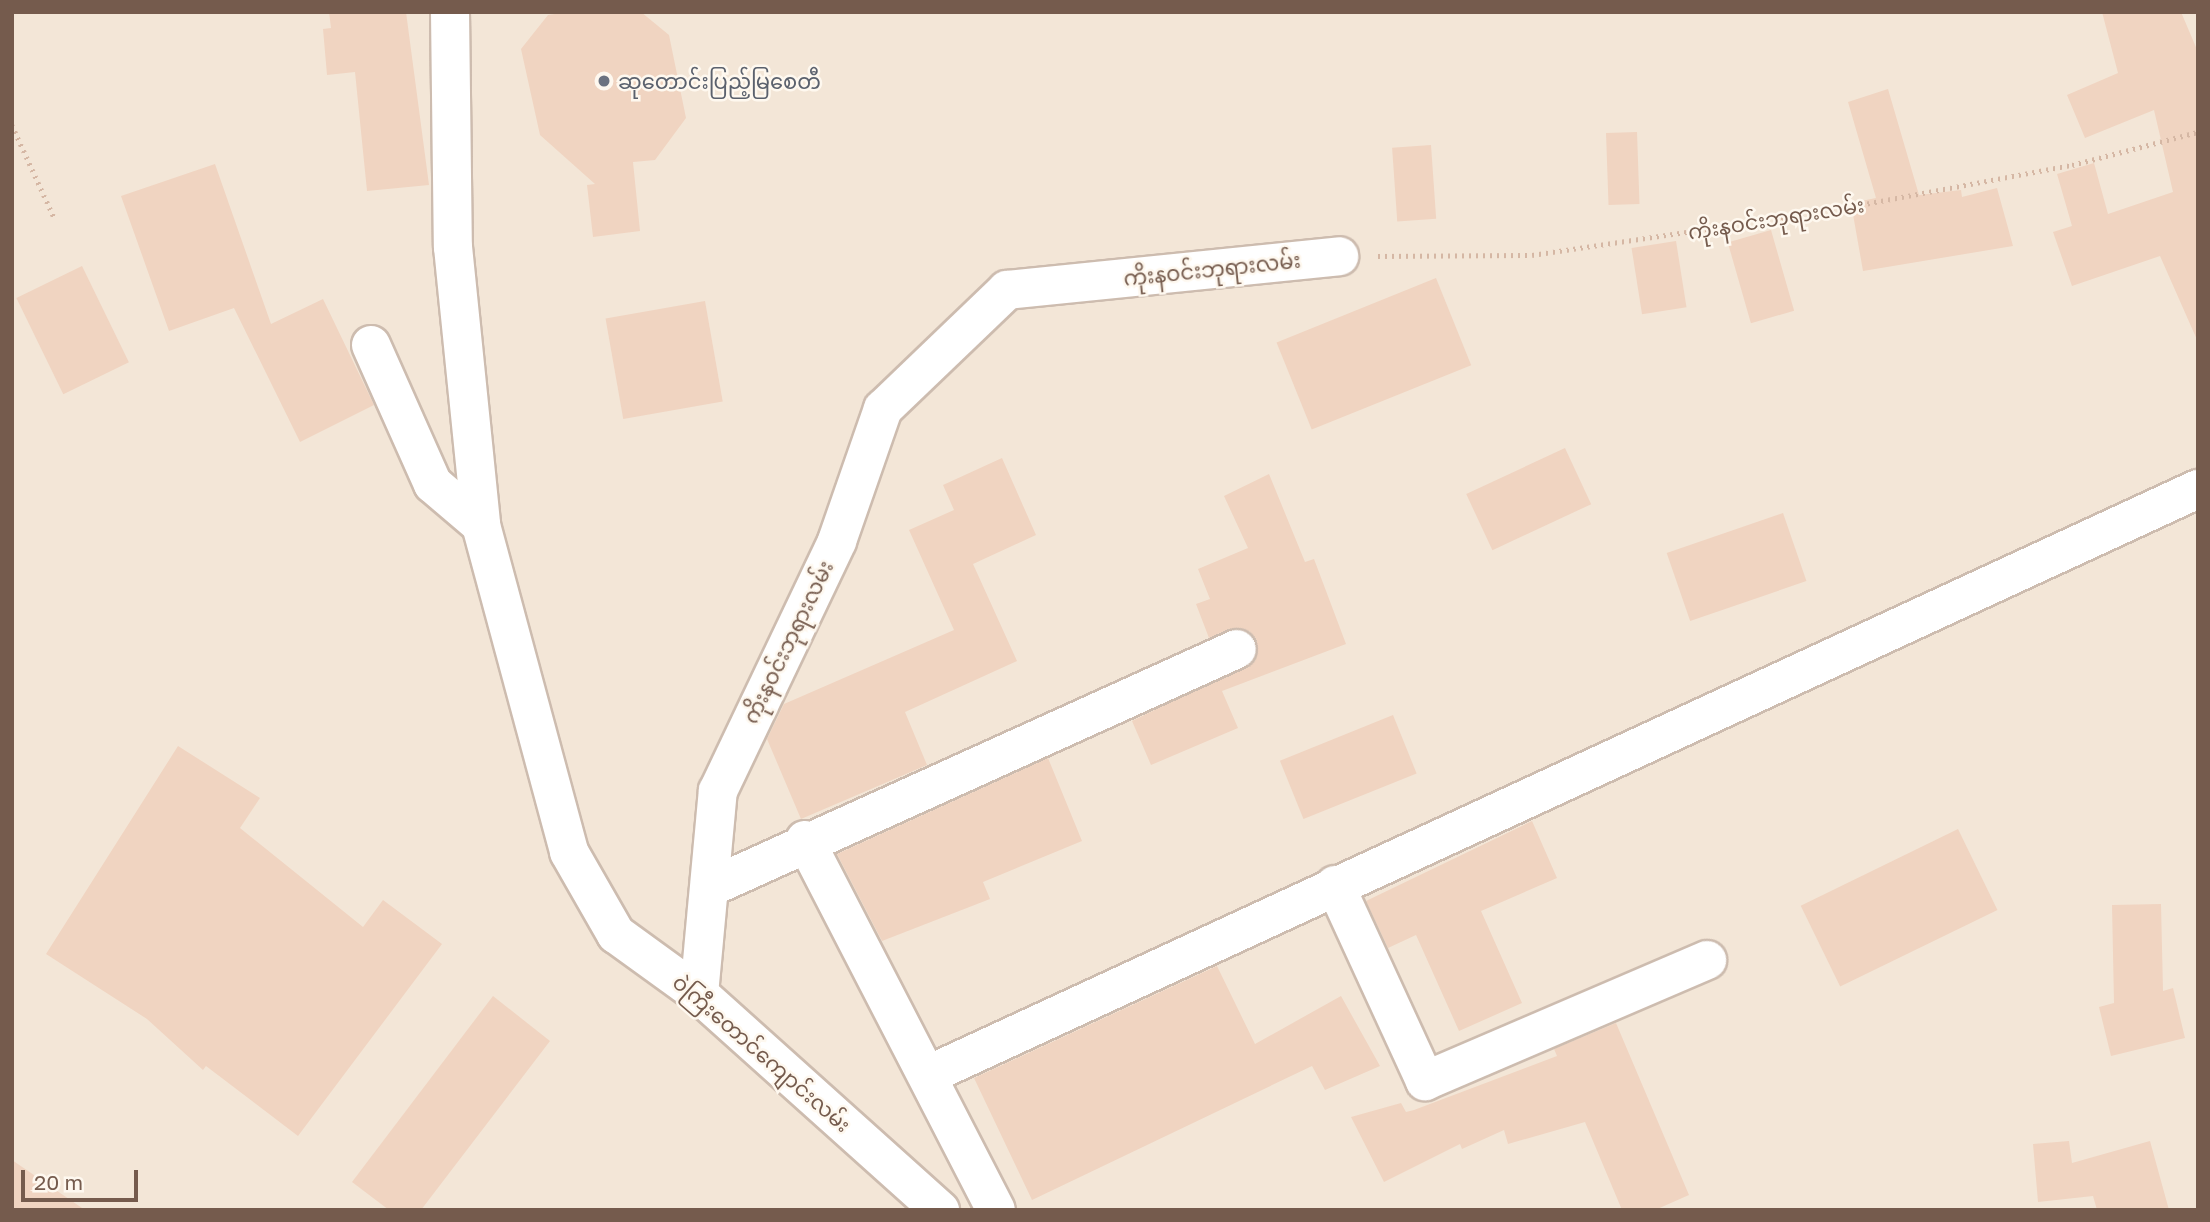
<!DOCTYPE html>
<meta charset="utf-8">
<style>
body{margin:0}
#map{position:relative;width:2210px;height:1222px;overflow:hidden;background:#fcf4e8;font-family:"Golos Text","Noto Sans Myanmar",sans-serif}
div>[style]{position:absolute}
.residential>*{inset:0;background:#f3e6d7;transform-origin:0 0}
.building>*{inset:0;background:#f0d4c1;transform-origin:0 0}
.path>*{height:4.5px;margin-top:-2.25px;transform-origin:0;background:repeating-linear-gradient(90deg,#d5b7a4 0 2px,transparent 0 7px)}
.roads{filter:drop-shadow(2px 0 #cdbcaf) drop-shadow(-2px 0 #cdbcaf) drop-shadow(0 2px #cdbcaf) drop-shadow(0 -2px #cdbcaf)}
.minor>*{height:38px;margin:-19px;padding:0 19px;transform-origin:19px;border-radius:19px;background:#fff}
.dots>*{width:19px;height:19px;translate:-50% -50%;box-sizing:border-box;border:4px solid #fef8ef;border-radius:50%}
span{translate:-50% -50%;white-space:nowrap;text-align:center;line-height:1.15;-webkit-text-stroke:5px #fef8ef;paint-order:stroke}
.worship-label{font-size:21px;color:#5b616d}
.left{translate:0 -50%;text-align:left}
.street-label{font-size:21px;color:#755b4d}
.frame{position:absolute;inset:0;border:14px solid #755b4d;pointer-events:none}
.scale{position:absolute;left:21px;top:1170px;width:117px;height:32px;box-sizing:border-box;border:4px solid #755b4d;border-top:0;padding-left:9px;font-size:21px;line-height:24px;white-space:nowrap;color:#755b4d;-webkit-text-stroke:5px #fef8ef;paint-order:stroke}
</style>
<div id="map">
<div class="residential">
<div style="left:12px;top:12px;width:2186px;height:1198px"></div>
</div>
<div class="building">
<div style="clip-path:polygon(329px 12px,406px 12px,429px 185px,367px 191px,355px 72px,327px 75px,323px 29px,331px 28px)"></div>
<div style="clip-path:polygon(568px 12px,641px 12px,669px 35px,686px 118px,655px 160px,633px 162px,640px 231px,593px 237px,587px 185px,595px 184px,540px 135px,521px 49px,548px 15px)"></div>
<div style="clip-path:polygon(2102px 12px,2181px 12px,2198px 52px,2198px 342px,2160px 256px,2072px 286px,2053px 232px,2072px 226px,2057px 174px,2094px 163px,2108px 214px,2173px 192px,2154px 110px,2085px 138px,2067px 95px,2118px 73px)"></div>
<div style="clip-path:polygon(1888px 89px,1919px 195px,1961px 190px,1962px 197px,1997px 188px,2013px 246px,1863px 271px,1851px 203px,1876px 198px,1848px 102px)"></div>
<div style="left:1637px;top:132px;width:72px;height:31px;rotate:88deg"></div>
<div style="left:1431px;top:145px;width:74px;height:39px;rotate:86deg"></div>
<div style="clip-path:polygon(215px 164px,271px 324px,323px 299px,374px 405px,300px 442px,234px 308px,169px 331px,121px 196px)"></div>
<div style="left:1771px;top:230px;width:84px;height:45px;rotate:74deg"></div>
<div style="left:1676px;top:241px;width:67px;height:45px;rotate:81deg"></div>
<div style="left:82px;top:266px;width:107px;height:73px;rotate:64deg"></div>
<div style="left:1436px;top:278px;width:94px;height:172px;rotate:68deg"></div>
<div style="left:705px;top:301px;width:102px;height:101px;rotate:80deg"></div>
<div style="left:1565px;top:448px;width:62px;height:109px;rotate:65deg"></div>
<div style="clip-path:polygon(1002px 458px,1036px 535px,973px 564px,1017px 661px,905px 712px,927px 765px,801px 819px,767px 739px,784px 704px,954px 630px,909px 530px,954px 510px,943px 485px)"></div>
<div style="clip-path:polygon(1269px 474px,1305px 562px,1314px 559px,1346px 644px,1222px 691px,1238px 728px,1151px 765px,1132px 721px,1255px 661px,1257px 641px,1249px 631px,1229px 629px,1209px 638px,1196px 604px,1210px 599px,1198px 569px,1248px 548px,1224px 496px)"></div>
<div style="left:1783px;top:513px;width:72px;height:123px;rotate:71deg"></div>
<div style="left:1393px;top:715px;width:63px;height:122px;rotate:68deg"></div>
<div style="clip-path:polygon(178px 746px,260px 798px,240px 828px,363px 927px,383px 900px,442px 944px,298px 1136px,206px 1066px,203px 1070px,147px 1019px,46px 954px)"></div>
<div style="clip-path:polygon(1048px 758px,1082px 841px,983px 882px,990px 899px,882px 941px,837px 854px)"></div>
<div style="clip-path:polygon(1532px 821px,1557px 878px,1481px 911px,1522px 1003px,1459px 1031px,1416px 935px,1388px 948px,1366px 901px)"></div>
<div style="left:1958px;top:829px;width:90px;height:175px;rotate:64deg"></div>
<div style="clip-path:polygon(2161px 904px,2163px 991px,2173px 988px,2185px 1038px,2111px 1056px,2099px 1007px,2114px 1003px,2112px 905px)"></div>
<div style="clip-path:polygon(1217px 966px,1255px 1044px,1341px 996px,1380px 1066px,1325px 1090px,1312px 1066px,1032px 1200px,974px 1078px)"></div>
<div style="clip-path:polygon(493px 996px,550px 1041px,421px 1210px,389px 1210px,352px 1182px)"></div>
<div style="clip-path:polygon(1616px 1023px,1689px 1195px,1655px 1210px,1622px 1210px,1585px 1122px,1508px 1144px,1504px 1130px,1462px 1149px,1460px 1144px,1384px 1182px,1351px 1117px,1401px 1103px,1406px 1112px,1414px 1110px,1557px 1056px,1554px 1049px)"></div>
<div style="clip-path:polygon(2069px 1141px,2072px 1163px,2150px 1141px,2169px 1210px,2097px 1210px,2093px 1196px,2038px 1202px,2033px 1144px)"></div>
<div style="clip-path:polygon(12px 1160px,85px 1210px,12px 1210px)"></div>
</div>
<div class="path">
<div style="left:12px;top:125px;width:101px;rotate:65.5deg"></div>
<div style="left:1378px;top:256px;width:154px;rotate:-0.4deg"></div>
<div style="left:1532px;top:255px;width:304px;rotate:-8.5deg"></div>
<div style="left:1833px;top:210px;width:243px;rotate:-10.7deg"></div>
<div style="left:2072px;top:165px;width:130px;rotate:-14.7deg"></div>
</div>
<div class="roads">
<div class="minor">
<div style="left:450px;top:12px;width:235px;rotate:89.3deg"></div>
<div style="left:453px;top:247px;width:279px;rotate:84.2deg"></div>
<div style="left:481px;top:525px;width:339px;rotate:74.9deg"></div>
<div style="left:569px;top:852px;width:95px;rotate:60.2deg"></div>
<div style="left:616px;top:934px;width:102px;rotate:35.9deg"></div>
<div style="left:699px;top:994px;width:324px;rotate:41.9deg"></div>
<div style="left:371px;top:345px;width:152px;rotate:66deg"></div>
<div style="left:433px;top:484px;width:63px;rotate:40.5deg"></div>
<div style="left:805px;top:840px;width:416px;rotate:62.7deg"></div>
<div style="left:1335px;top:885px;width:216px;rotate:65.3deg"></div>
<div style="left:1425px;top:1081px;width:307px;rotate:-23.2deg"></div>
<div style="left:711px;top:887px;width:577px;rotate:-24.35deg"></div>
<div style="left:699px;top:994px;width:204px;rotate:-84.7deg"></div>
<div style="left:718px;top:791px;width:277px;rotate:-64.5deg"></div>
<div style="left:837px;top:541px;width:140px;rotate:-70.8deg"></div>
<div style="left:883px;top:409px;width:172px;rotate:-43.8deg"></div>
<div style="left:1007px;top:290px;width:334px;rotate:-5.8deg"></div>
<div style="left:928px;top:1075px;width:1399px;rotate:-24.77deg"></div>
</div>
</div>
<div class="dots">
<div style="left:604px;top:81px;background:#6b7280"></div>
</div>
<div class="worship-label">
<span class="left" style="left:618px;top:81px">ဆုတောင်းပြည့်မြစေတီ</span>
</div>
<div class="street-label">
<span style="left:1776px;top:218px;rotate:-9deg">ကိုးနဝင်းဘုရားလမ်း</span>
<span style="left:1212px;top:269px;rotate:-6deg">ကိုးနဝင်းဘုရားလမ်း</span>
<span style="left:788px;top:642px;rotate:-64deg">ကိုးနဝင်းဘုရားလမ်း</span>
<span style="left:762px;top:1053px;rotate:41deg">ဝဲကြီးတောင်ကျောင်းလမ်း</span>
</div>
<div class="frame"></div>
<div class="scale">20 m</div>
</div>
